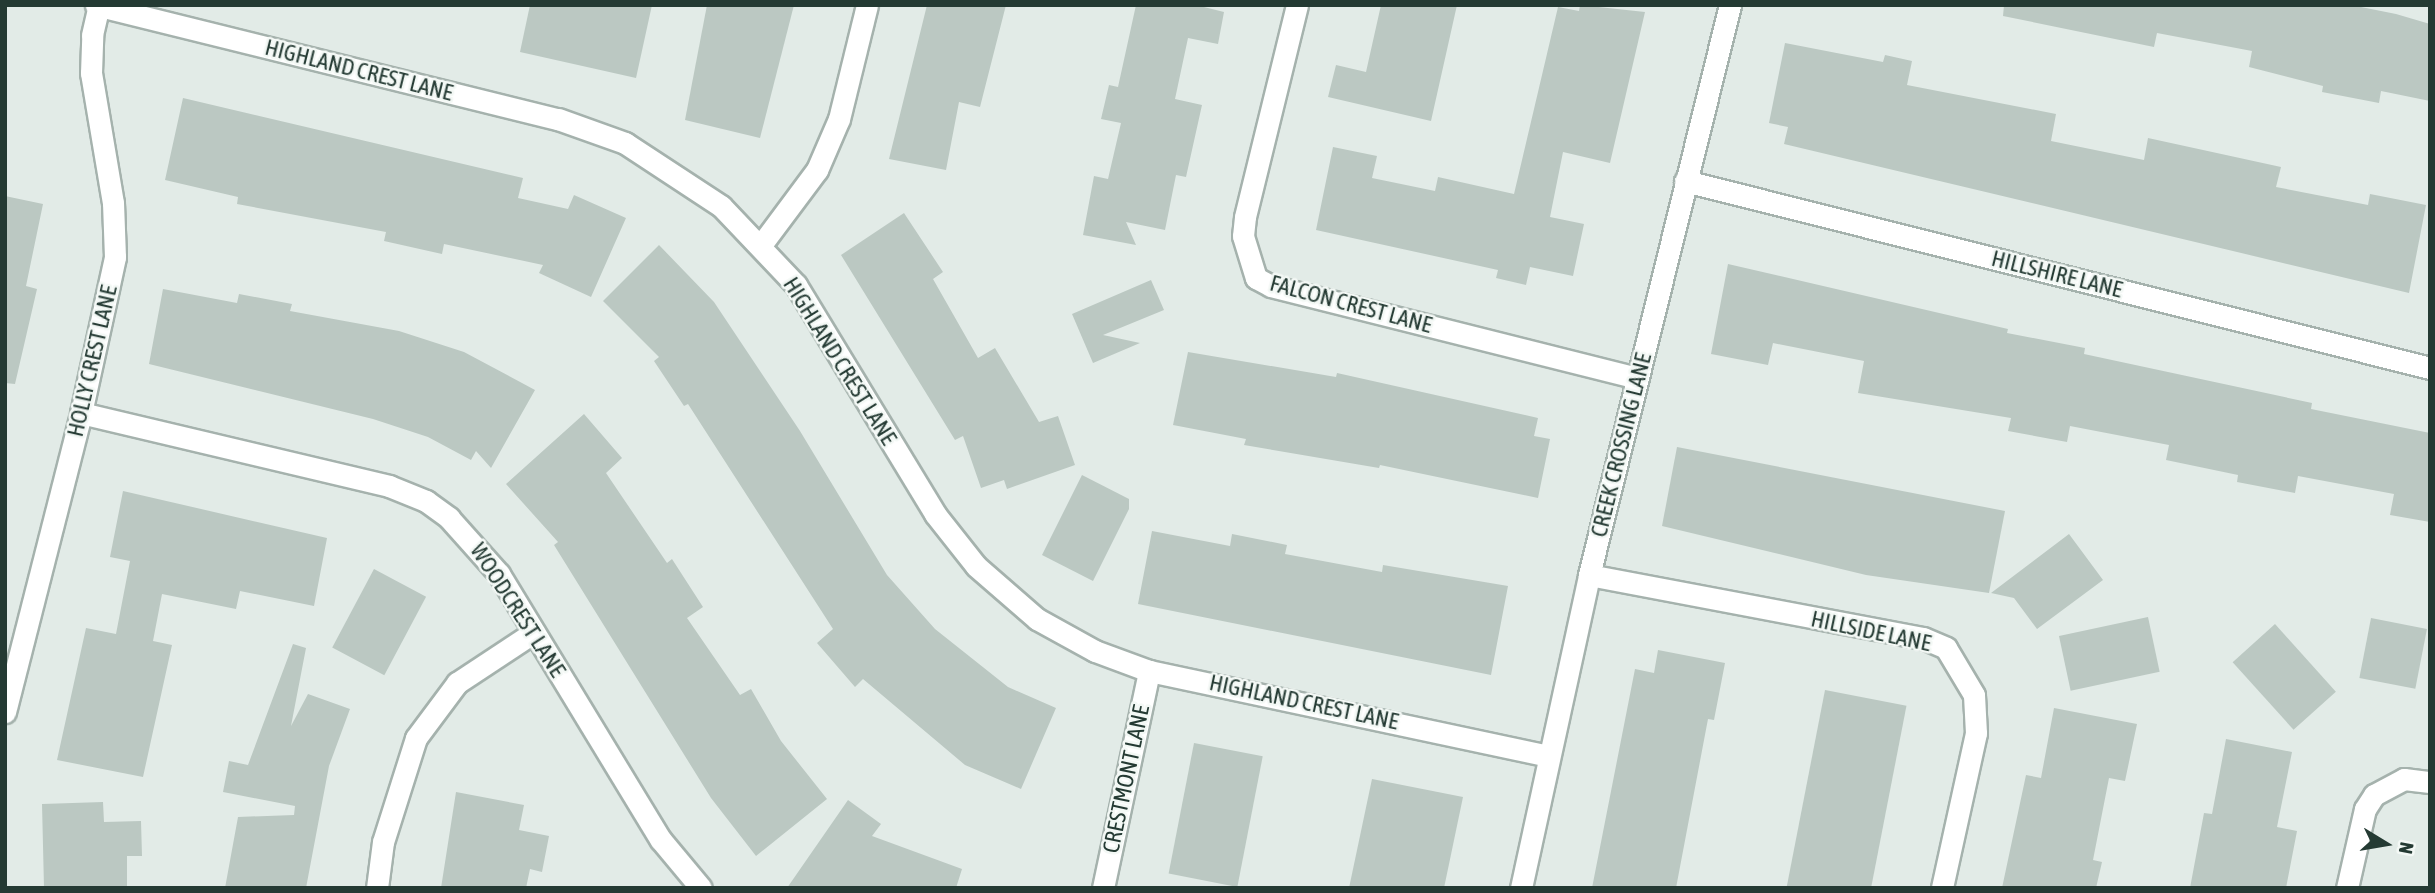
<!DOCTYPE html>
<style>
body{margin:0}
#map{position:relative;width:2435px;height:893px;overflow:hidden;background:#e2ebe7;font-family:"Asap Condensed",sans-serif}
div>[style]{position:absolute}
.building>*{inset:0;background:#bbc8c2;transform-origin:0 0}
.roads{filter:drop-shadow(2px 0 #a5b2ad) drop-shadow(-2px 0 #a5b2ad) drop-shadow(0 2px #a5b2ad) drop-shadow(0 -2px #a5b2ad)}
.minor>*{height:21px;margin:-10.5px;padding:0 10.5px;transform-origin:10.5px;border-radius:10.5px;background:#fff}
span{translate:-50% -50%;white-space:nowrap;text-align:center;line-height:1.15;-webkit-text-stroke:5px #f3f8f5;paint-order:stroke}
.street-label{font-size:23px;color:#243a33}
.frame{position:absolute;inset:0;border:7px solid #243a33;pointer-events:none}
.north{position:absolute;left:2351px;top:809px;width:70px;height:70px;-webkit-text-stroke:5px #f3f8f5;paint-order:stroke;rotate:101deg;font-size:19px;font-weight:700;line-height:28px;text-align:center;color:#243a33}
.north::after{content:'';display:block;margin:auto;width:24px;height:32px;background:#243a33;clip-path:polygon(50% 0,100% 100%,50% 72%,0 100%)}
</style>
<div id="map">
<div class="building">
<div style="clip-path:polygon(530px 5px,652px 5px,636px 78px,520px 52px)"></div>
<div style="clip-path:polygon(707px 5px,794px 5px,760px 138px,685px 120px)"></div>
<div style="clip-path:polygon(927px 5px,1006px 5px,980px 107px,959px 102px,946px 170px,889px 159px)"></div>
<div style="clip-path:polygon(1136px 5px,1196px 5px,1224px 12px,1218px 44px,1188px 38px,1175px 99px,1202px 105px,1186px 177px,1176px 175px,1165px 230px,1126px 222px,1136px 245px,1083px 235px,1094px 176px,1108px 179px,1121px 123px,1101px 119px,1109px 85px,1118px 87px)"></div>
<div style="clip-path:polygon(1381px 5px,1457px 5px,1431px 121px,1328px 97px,1336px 65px,1366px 72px)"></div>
<div style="clip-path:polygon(1580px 5px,1645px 12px,1610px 163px,1563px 152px,1550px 217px,1584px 224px,1573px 276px,1530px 267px,1526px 285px,1496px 278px,1498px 270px,1316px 230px,1333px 147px,1377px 156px,1372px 178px,1435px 191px,1438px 177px,1514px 194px,1558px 7px,1579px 11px)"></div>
<div style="clip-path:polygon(2004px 5px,2351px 5px,2396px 14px,2430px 24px,2430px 101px,2381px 91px,2379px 103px,2322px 92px,2323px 86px,2249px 67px,2252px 51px,2157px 33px,2154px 47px,2003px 16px)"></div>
<div style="clip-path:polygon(1785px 43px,1883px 62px,1885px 55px,1912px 61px,1907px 85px,2056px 114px,2051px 141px,2144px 160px,2148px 138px,2281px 167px,2276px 187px,2368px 205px,2370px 194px,2426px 205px,2409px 293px,1784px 144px,1788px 127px,1769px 123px)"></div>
<div style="clip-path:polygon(183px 98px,523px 178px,518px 198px,568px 209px,574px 195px,626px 218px,591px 297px,539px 273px,543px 265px,444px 244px,442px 254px,384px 241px,386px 232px,237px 204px,238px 197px,165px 180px)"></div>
<div style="clip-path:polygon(5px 196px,43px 204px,26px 286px,37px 289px,15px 384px,5px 383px)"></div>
<div style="clip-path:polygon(904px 213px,943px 272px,933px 279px,978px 358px,995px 348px,1039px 422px,1058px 416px,1075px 465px,1007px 489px,1004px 480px,981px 488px,963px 436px,955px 440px,841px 255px)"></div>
<div style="clip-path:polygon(659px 245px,714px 302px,800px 431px,887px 575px,935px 629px,1008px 687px,1056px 708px,1021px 789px,965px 765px,863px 679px,855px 687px,817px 643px,833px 629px,688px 404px,684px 406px,654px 361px,659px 357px,603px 301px)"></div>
<div style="clip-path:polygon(1728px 264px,2008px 329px,2007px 333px,2085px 348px,2084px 354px,2312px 403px,2311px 409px,2430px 433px,2430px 522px,2390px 515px,2394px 494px,2298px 476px,2295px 493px,2237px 482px,2238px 475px,2166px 460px,2169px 445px,2070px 426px,2067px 442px,2008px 431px,2011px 418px,1858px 393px,1864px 361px,1773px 343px,1768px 365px,1711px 354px)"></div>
<div style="clip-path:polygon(1151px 280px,1164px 310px,1103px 335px,1140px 343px,1093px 363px,1072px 314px)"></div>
<div style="clip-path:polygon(163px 289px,237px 303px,239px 294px,292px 304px,290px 311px,399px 331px,464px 352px,535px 390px,491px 468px,476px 451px,471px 460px,428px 437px,373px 419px,149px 364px)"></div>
<div style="clip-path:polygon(1188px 352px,1336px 377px,1337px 373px,1538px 418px,1534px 436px,1550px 439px,1538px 498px,1380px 465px,1379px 468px,1244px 445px,1246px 439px,1173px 425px)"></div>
<div style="clip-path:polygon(584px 414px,622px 458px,606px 473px,667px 563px,672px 559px,703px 607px,687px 618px,740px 695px,751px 689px,781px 741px,827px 799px,756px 856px,711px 798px,554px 545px,558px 542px,506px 484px)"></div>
<div style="clip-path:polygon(1677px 447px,2005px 511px,1989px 593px,1866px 575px,1662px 526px)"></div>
<div style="clip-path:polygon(1082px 475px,1129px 499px,1129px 509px,1093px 581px,1042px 555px)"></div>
<div style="clip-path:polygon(123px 491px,327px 538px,314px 606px,240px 591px,236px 609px,162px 594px,153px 641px,172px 645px,143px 777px,57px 760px,86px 628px,116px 634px,130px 561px,110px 557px)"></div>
<div style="clip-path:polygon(1152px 531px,1230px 546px,1232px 534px,1287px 545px,1285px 554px,1382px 572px,1383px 565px,1508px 586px,1491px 675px,1138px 604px)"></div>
<div style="clip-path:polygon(2069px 534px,2103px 580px,2037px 629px,2014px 598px,1991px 593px)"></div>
<div style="left:374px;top:569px;width:59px;height:89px;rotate:28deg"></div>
<div style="left:2148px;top:617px;width:56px;height:91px;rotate:78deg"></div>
<div style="left:2371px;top:618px;width:57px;height:61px;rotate:11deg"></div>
<div style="left:2275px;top:624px;width:91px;height:57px;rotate:48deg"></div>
<div style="clip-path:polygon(293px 644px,306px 648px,291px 726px,308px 694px,350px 709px,329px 766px,306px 888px,225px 888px,238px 817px,294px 815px,295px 806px,223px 792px,229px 761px,248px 765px)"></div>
<div style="clip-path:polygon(1658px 650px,1725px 663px,1714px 720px,1708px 719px,1676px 888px,1592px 888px,1635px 669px,1654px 673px)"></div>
<div style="left:1825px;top:690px;width:83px;height:202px;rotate:11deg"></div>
<div style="clip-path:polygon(2054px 708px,2137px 724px,2125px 781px,2109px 778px,2093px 860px,2102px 862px,2096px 888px,2002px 888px,2026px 775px,2041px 778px)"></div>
<div style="clip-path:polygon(2226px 739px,2292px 752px,2277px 827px,2297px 831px,2286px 888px,2190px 888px,2204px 813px,2212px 814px)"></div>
<div style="left:1194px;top:743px;width:70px;height:133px;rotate:11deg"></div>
<div style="clip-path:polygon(1372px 779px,1463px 797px,1444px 888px,1349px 888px)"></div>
<div style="clip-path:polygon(456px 792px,524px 805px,519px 830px,549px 836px,542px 872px,530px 869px,526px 888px,441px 888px)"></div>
<div style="clip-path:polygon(848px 800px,881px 824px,872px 836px,962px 869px,956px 888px,787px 888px)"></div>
<div style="clip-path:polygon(103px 802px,104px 822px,141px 821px,142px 856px,127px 856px,127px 888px,44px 888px,42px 804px)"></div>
</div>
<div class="roads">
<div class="minor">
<div style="left:96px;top:5px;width:476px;rotate:13.9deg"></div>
<div style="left:558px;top:119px;width:71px;rotate:19.7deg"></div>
<div style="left:625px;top:143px;width:115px;rotate:33.3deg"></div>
<div style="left:721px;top:206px;width:109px;rotate:46.5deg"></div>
<div style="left:796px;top:285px;width:268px;rotate:58.7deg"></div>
<div style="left:935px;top:514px;width:66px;rotate:51.7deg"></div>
<div style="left:976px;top:566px;width:81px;rotate:41deg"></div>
<div style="left:1037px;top:619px;width:66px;rotate:28.9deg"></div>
<div style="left:1095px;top:651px;width:58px;rotate:20.3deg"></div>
<div style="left:1149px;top:671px;width:409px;rotate:12deg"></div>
<div style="left:1297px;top:5px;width:218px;rotate:103.8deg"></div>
<div style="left:1245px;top:217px;width:19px;rotate:96deg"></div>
<div style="left:1243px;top:236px;width:44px;rotate:72.8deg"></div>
<div style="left:1256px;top:278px;width:17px;rotate:28deg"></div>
<div style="left:1271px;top:286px;width:378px;rotate:14.1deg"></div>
<div style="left:1685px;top:181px;width:768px;rotate:14.09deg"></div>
<div style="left:761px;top:245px;width:94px;rotate:-53.3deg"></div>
<div style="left:817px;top:170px;width:56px;rotate:-66.7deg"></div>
<div style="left:839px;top:119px;width:117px;rotate:-76.2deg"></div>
<div style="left:81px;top:413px;width:317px;rotate:13.3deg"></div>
<div style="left:389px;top:486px;width:40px;rotate:22deg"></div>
<div style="left:426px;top:501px;width:29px;rotate:36deg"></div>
<div style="left:449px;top:518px;width:75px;rotate:48.2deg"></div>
<div style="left:499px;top:574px;width:311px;rotate:58.7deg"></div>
<div style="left:661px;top:840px;width:62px;rotate:50.2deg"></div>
<div style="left:1589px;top:575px;width:340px;rotate:10.7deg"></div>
<div style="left:1923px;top:638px;width:25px;rotate:23deg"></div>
<div style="left:1946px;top:648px;width:55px;rotate:59.2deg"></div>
<div style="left:1974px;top:695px;width:38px;rotate:87deg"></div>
<div style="left:1976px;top:733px;width:159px;rotate:102.4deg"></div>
<div style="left:5px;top:712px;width:309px;rotate:-75.7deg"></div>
<div style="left:81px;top:413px;width:160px;rotate:-77.7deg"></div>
<div style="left:115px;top:257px;width:54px;rotate:-92.1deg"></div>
<div style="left:113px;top:203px;width:132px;rotate:-99.6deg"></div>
<div style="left:91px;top:73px;width:38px;rotate:-88deg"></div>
<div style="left:92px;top:35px;width:31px;rotate:-77deg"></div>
<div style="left:377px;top:888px;width:46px;rotate:-82.6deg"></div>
<div style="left:383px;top:842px;width:109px;rotate:-72.4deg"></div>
<div style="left:416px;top:738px;width:69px;rotate:-53.3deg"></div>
<div style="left:457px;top:683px;width:92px;rotate:-33.5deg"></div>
<div style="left:1103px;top:888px;width:222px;rotate:-78deg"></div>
<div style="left:1521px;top:888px;width:320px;rotate:-77.7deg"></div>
<div style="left:1589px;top:575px;width:587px;rotate:-76.11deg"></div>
<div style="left:2347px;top:888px;width:81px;rotate:-77.2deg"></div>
<div style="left:2365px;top:809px;width:17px;rotate:-57deg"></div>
<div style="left:2374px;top:795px;width:34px;rotate:-28deg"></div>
<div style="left:2404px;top:779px;width:26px;rotate:7deg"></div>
</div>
</div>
<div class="street-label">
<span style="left:359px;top:70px;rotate:14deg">HIGHLAND CREST LANE</span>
<span style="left:2057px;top:274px;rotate:14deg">HILLSHIRE LANE</span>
<span style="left:1351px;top:304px;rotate:15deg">FALCON CREST LANE</span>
<span style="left:92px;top:361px;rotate:-77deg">HOLLY CREST LANE</span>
<span style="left:840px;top:361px;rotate:58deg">HIGHLAND CREST LANE</span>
<span style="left:1621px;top:445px;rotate:-76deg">CREEK CROSSING LANE</span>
<span style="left:518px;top:610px;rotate:57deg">WOODCREST LANE</span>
<span style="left:1871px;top:631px;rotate:12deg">HILLSIDE LANE</span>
<span style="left:1304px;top:702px;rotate:12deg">HIGHLAND CREST LANE</span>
<span style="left:1126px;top:779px;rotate:-78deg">CRESTMONT LANE</span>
</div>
<div class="frame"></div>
<div class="north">N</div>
</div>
